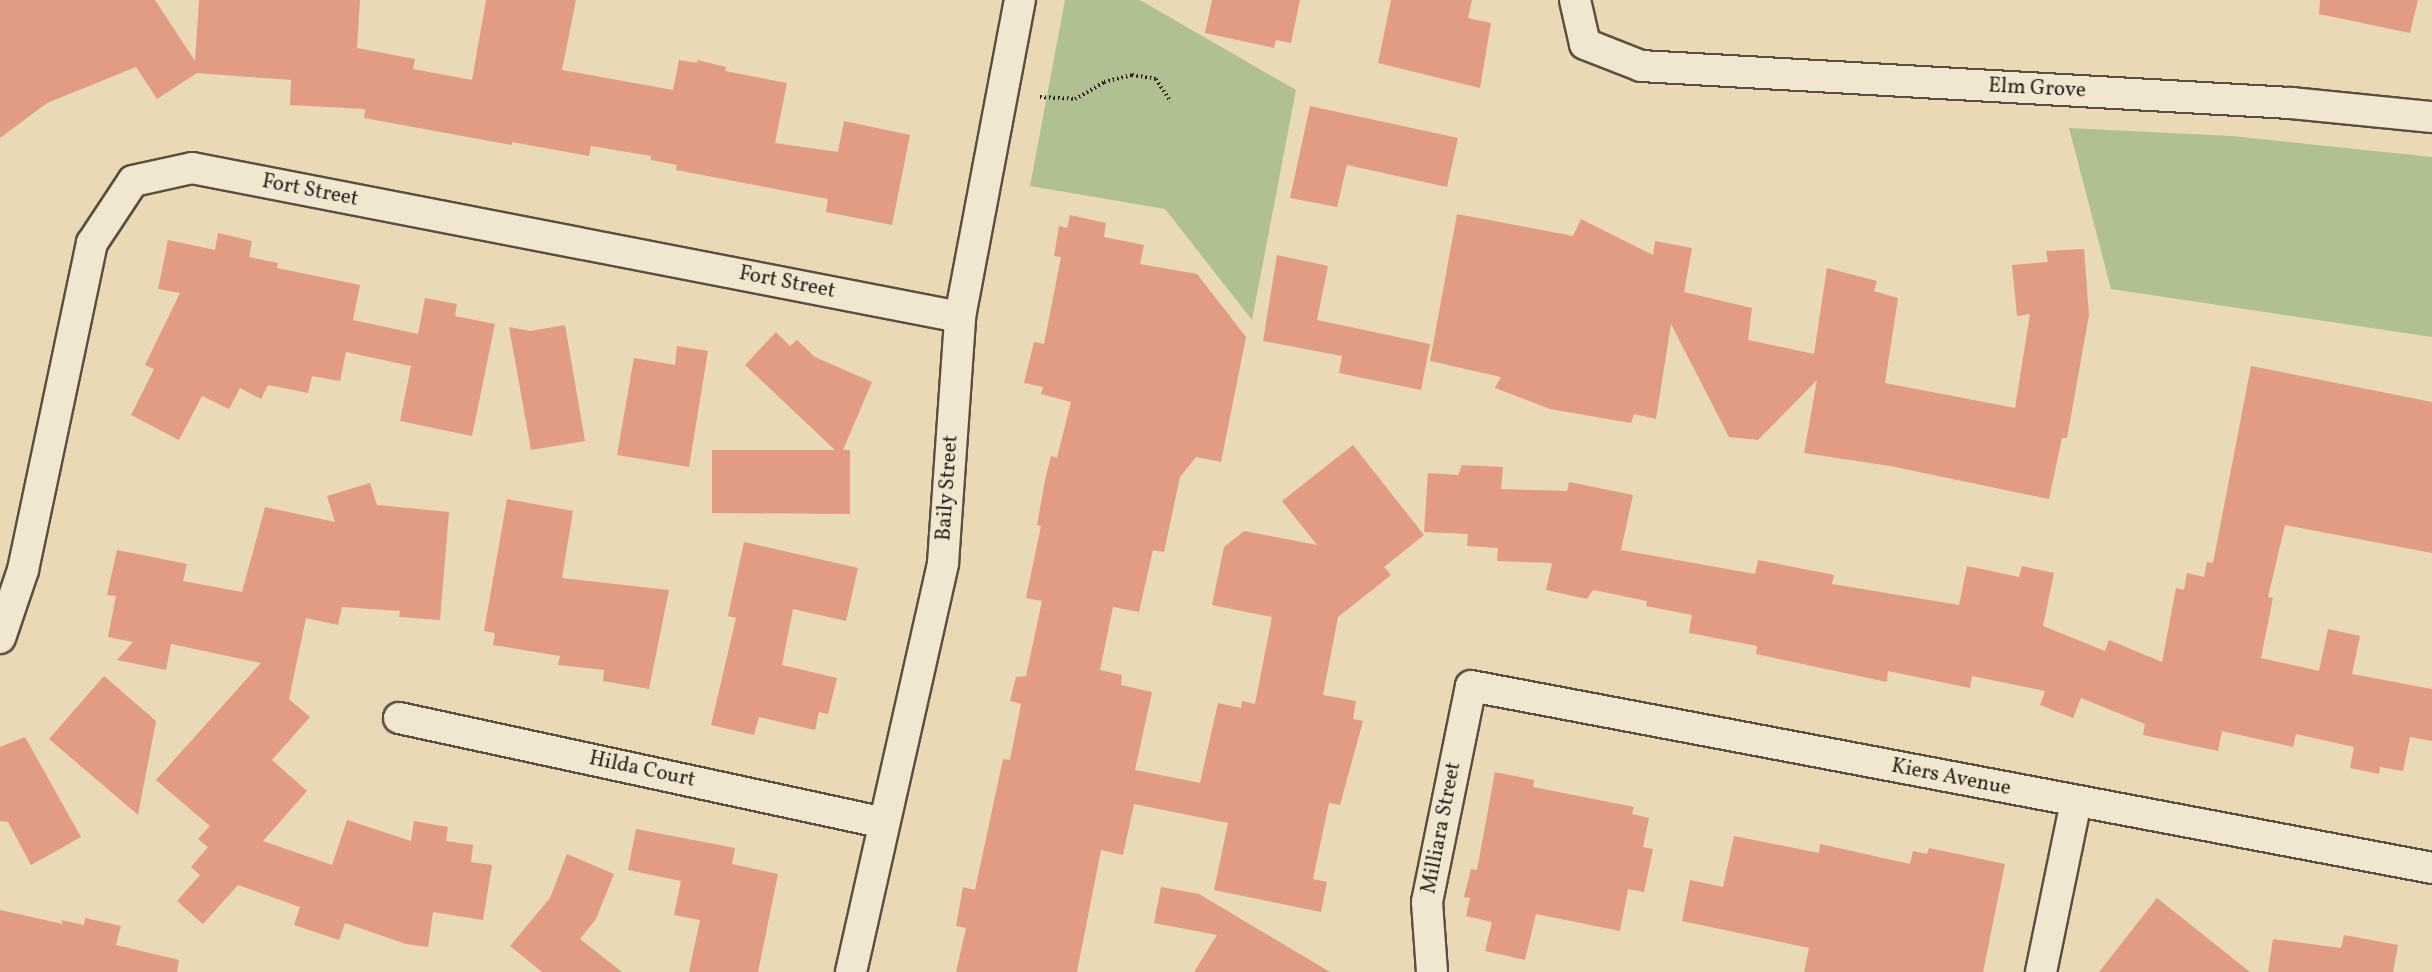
<!DOCTYPE html>
<style>
body{margin:0}
#map{position:relative;width:2432px;height:972px;overflow:hidden;background:#ead9b5;font-family:Vollkorn,serif}
div>[style]{position:absolute}
.green>*{inset:0;background:#b1c091}
.building>*{inset:0;background:#e29c84}
.path>*{height:4px;margin-top:-2px;transform-origin:0;background:repeating-linear-gradient(90deg,#2c201c 0 1.5px,transparent 0 4.5px)}
.roads{filter:drop-shadow(2px 0 #5c4e42) drop-shadow(-2px 0 #5c4e42) drop-shadow(0 2px #5c4e42) drop-shadow(0 -2px #5c4e42)}
.street>*{height:30px;margin:-15px;padding:0 15px;transform-origin:15px;border-radius:15px;background:#f1e6cf}
span{translate:-50% -50%;white-space:nowrap;text-align:center;line-height:1.15;-webkit-text-stroke:6px #f1e6cf;paint-order:stroke}
.street-label{font-size:21px;color:#2c201c}
</style>
<div id="map">
<div class="green">
<div style="clip-path:polygon(1065px 0,1140px 0,1296px 90px,1252px 320px,1165px 209px,1030px 186px)"></div>
<div style="clip-path:polygon(2069px 128px,2232px 136px,2432px 157px,2432px 337px,2111px 289px)"></div>
</div>
<div class="building">
<div style="clip-path:polygon(0 0,155px 0,195px 61px,199px 0,360px 0,357px 48px,415px 59px,413px 69px,472px 80px,486px 0,576px 0,562px 70px,673px 90px,679px 60px,697px 63px,697px 60px,726px 67px,725px 71px,787px 83px,775px 143px,838px 152px,844px 121px,910px 135px,892px 225px,826px 212px,828px 199px,676px 170px,677px 165px,651px 160px,651px 156px,591px 146px,589px 156px,512px 142px,512px 145px,364px 118px,365px 109px,290px 105px,291px 80px,197px 73px,157px 99px,136px 67px,47px 103px,0 138px)"></div>
<div style="clip-path:polygon(1212px 0,1300px 0,1291px 43px,1276px 40px,1274px 48px,1205px 33px)"></div>
<div style="clip-path:polygon(1391px 0,1472px 0,1468px 18px,1491px 23px,1480px 88px,1378px 63px)"></div>
<div style="clip-path:polygon(2320px 0,2418px 0,2410px 33px,2319px 14px)"></div>
<div style="clip-path:polygon(1310px 106px,1458px 138px,1447px 187px,1347px 165px,1337px 207px,1290px 198px)"></div>
<div style="clip-path:polygon(1457px 214px,1573px 236px,1581px 219px,1653px 255px,1655px 241px,1692px 248px,1684px 292px,1752px 308px,1748px 340px,1814px 354px,1827px 268px,1877px 281px,1874px 291px,1898px 298px,1885px 383px,2015px 408px,2030px 314px,2017px 316px,2012px 265px,2048px 262px,2046px 251px,2084px 249px,2089px 315px,2067px 438px,2062px 438px,2049px 499px,1890px 466px,1804px 453px,1817px 380px,1758px 440px,1729px 437px,1671px 324px,1656px 419px,1634px 414px,1631px 423px,1550px 409px,1495px 388px,1501px 377px,1430px 361px)"></div>
<div style="clip-path:polygon(1070px 215px,1106px 223px,1104px 237px,1144px 245px,1140px 264px,1197px 274px,1246px 337px,1221px 462px,1196px 457px,1180px 477px,1164px 552px,1153px 550px,1139px 612px,1113px 607px,1100px 670px,1122px 675px,1121px 685px,1152px 692px,1135px 770px,1200px 783px,1218px 703px,1241px 708px,1242px 701px,1255px 704px,1272px 617px,1212px 605px,1224px 547px,1244px 531px,1317px 545px,1282px 501px,1353px 445px,1424px 535px,1384px 567px,1391px 575px,1338px 617px,1323px 695px,1356px 701px,1353px 719px,1363px 721px,1340px 805px,1329px 803px,1313px 879px,1327px 882px,1321px 912px,1214px 890px,1228px 823px,1134px 804px,1123px 855px,1101px 850px,1077px 972px,956px 972px,966px 928px,956px 926px,963px 887px,975px 890px,1003px 759px,1010px 760px,1021px 704px,1010px 701px,1016px 677px,1026px 676px,1042px 601px,1026px 598px,1041px 526px,1037px 525px,1045px 480px,1051px 456px,1057px 458px,1071px 402px,1041px 394px,1043px 387px,1024px 383px,1034px 342px,1044px 344px,1061px 257px,1054px 256px,1059px 226px,1067px 228px)"></div>
<div style="clip-path:polygon(218px 233px,252px 241px,249px 257px,278px 263px,277px 268px,360px 285px,353px 320px,418px 334px,425px 298px,457px 304px,455px 316px,495px 324px,472px 436px,400px 421px,411px 366px,346px 352px,340px 381px,312px 376px,308px 393px,268px 385px,261px 399px,240px 388px,229px 409px,202px 396px,179px 440px,131px 415px,154px 369px,145px 365px,180px 293px,158px 289px,168px 240px,215px 250px)"></div>
<div style="clip-path:polygon(1277px 255px,1328px 266px,1317px 320px,1430px 344px,1421px 390px,1339px 373px,1342px 356px,1263px 341px)"></div>
<div style="clip-path:polygon(565px 325px,585px 441px,531px 450px,509px 327px,530px 331px)"></div>
<div style="clip-path:polygon(776px 332px,790px 346px,797px 340px,815px 357px,872px 382px,843px 450px,850px 450px,850px 514px,712px 513px,712px 450px,835px 450px,745px 365px)"></div>
<div style="clip-path:polygon(677px 346px,708px 351px,689px 467px,617px 455px,634px 358px,675px 365px)"></div>
<div style="clip-path:polygon(2251px 366px,2432px 402px,2432px 553px,2285px 525px,2268px 597px,2273px 598px,2261px 658px,2319px 671px,2328px 629px,2360px 636px,2352px 674px,2432px 689px,2432px 741px,2410px 737px,2403px 771px,2380px 767px,2379px 774px,2350px 768px,2354px 747px,2296px 734px,2293px 747px,2222px 731px,2218px 751px,2143px 735px,2145px 724px,2081px 698px,2073px 718px,2040px 705px,2045px 691px,1972px 676px,1970px 688px,1888px 671px,1887px 682px,1756px 654px,1757px 646px,1689px 633px,1692px 615px,1646px 606px,1647px 601px,1593px 590px,1587px 599px,1546px 590px,1552px 563px,1497px 561px,1498px 548px,1467px 546px,1468px 534px,1424px 532px,1428px 473px,1458px 475px,1462px 465px,1503px 467px,1501px 489px,1567px 491px,1569px 482px,1633px 495px,1621px 550px,1755px 574px,1758px 560px,1834px 575px,1832px 584px,1959px 605px,1967px 566px,2019px 577px,2022px 566px,2054px 573px,2043px 626px,2105px 651px,2109px 640px,2162px 662px,2176px 588px,2184px 590px,2187px 573px,2204px 577px,2207px 562px,2213px 563px)"></div>
<div style="clip-path:polygon(370px 483px,377px 505px,449px 512px,440px 620px,399px 617px,400px 611px,342px 607px,338px 625px,306px 618px,289px 699px,310px 717px,272px 760px,307px 791px,263px 841px,332px 865px,347px 820px,411px 841px,414px 821px,448px 827px,446px 841px,473px 845px,471px 862px,492px 865px,483px 920px,433px 912px,428px 947px,406px 944px,345px 923px,339px 940px,294px 925px,300px 907px,238px 885px,203px 924px,177px 901px,200px 875px,191px 867px,208px 847px,198px 839px,210px 826px,156px 780px,261px 663px,171px 644px,166px 670px,117px 660px,133px 642px,108px 637px,116px 596px,107px 595px,117px 550px,187px 564px,183px 581px,242px 592px,265px 507px,335px 522px,327px 496px)"></div>
<div style="clip-path:polygon(507px 499px,573px 511px,562px 578px,669px 590px,649px 689px,603px 681px,604px 670px,558px 665px,560px 656px,493px 645px,495px 633px,484px 631px)"></div>
<div style="clip-path:polygon(744px 542px,858px 568px,846px 621px,793px 609px,782px 665px,837px 678px,828px 714px,819px 712px,815px 730px,759px 717px,754px 735px,711px 725px,736px 618px,728px 616px)"></div>
<div style="clip-path:polygon(104px 676px,156px 721px,138px 815px,49px 739px)"></div>
<div style="clip-path:polygon(25px 737px,81px 837px,31px 865px,8px 822px,0 821px,0 747px)"></div>
<div style="clip-path:polygon(1495px 772px,1534px 780px,1533px 787px,1634px 807px,1632px 814px,1649px 818px,1643px 847px,1653px 849px,1644px 892px,1628px 889px,1620px 931px,1536px 914px,1525px 960px,1485px 951px,1492px 922px,1466px 916px,1470px 898px,1464px 897px,1471px 869px,1477px 870px)"></div>
<div style="clip-path:polygon(636px 829px,735px 848px,732px 864px,778px 874px,758px 972px,689px 972px,700px 920px,674px 915px,681px 881px,628px 870px)"></div>
<div style="clip-path:polygon(1734px 836px,1819px 853px,1820px 844px,1910px 864px,1913px 851px,1927px 854px,1929px 848px,2005px 864px,1983px 972px,1804px 972px,1809px 948px,1682px 921px,1690px 880px,1723px 887px)"></div>
<div style="clip-path:polygon(567px 854px,614px 874px,596px 919px,580px 939px,622px 972px,542px 972px,510px 946px,550px 898px)"></div>
<div style="clip-path:polygon(1161px 887px,1199px 894px,1330px 972px,1194px 972px,1217px 935px,1154px 923px)"></div>
<div style="clip-path:polygon(2157px 898px,2250px 972px,2099px 972px)"></div>
<div style="clip-path:polygon(0 910px,63px 924px,61px 920px,84px 925px,85px 918px,121px 926px,116px 945px,179px 960px,177px 972px,0 972px)"></div>
<div style="clip-path:polygon(2344px 935px,2398px 945px,2393px 972px,2268px 972px,2273px 939px,2341px 948px)"></div>
</div>
<div class="path">
<div style="left:1040px;top:97px;width:35px;rotate:3deg"></div>
<div style="left:1075px;top:99px;width:34px;rotate:-30deg"></div>
<div style="left:1104px;top:82px;width:29px;rotate:-14deg"></div>
<div style="left:1132px;top:75px;width:24px;rotate:9deg"></div>
<div style="left:1156px;top:79px;width:27px;rotate:57deg"></div>
</div>
<div class="roads">
<div class="street">
<div style="left:1575px;top:0;width:45px;rotate:77.2deg"></div>
<div style="left:1585px;top:44px;width:60px;rotate:21.4deg"></div>
<div style="left:1641px;top:66px;width:651px;rotate:3.26deg"></div>
<div style="left:2291px;top:103px;width:142px;rotate:5.7deg"></div>
<div style="left:0;top:638px;width:72px;rotate:-71.3deg"></div>
<div style="left:23px;top:570px;width:334px;rotate:-78.1deg"></div>
<div style="left:92px;top:243px;width:74px;rotate:-56.5deg"></div>
<div style="left:133px;top:181px;width:60px;rotate:-12.4deg"></div>
<div style="left:192px;top:168px;width:782px;rotate:10.98deg"></div>
<div style="left:399px;top:718px;width:496px;rotate:12.2deg"></div>
<div style="left:851px;top:972px;width:419px;rotate:-77.3deg"></div>
<div style="left:943px;top:563px;width:247px;rotate:-86deg"></div>
<div style="left:960px;top:317px;width:323px;rotate:-79.3deg"></div>
<div style="left:1432px;top:972px;width:70px;rotate:-94.1deg"></div>
<div style="left:1427px;top:902px;width:220px;rotate:-78.5deg"></div>
<div style="left:1471px;top:686px;width:978px;rotate:10.72deg"></div>
<div style="left:2041px;top:972px;width:174px;rotate:-78.4deg"></div>
</div>
</div>
<div class="street-label">
<span style="left:2037px;top:89px;rotate:3deg">Elm Grove</span>
<span style="left:310px;top:191px;rotate:11deg">Fort Street</span>
<span style="left:787px;top:283px;rotate:11deg">Fort Street</span>
<span style="left:948px;top:488px;rotate:-86deg">Baily Street</span>
<span style="left:642px;top:770px;rotate:12deg">Hilda Court</span>
<span style="left:1951px;top:778px;rotate:11deg">Kiers Avenue</span>
<span style="left:1442px;top:828px;rotate:-79deg">Milliara Street</span>
</div>
</div>
